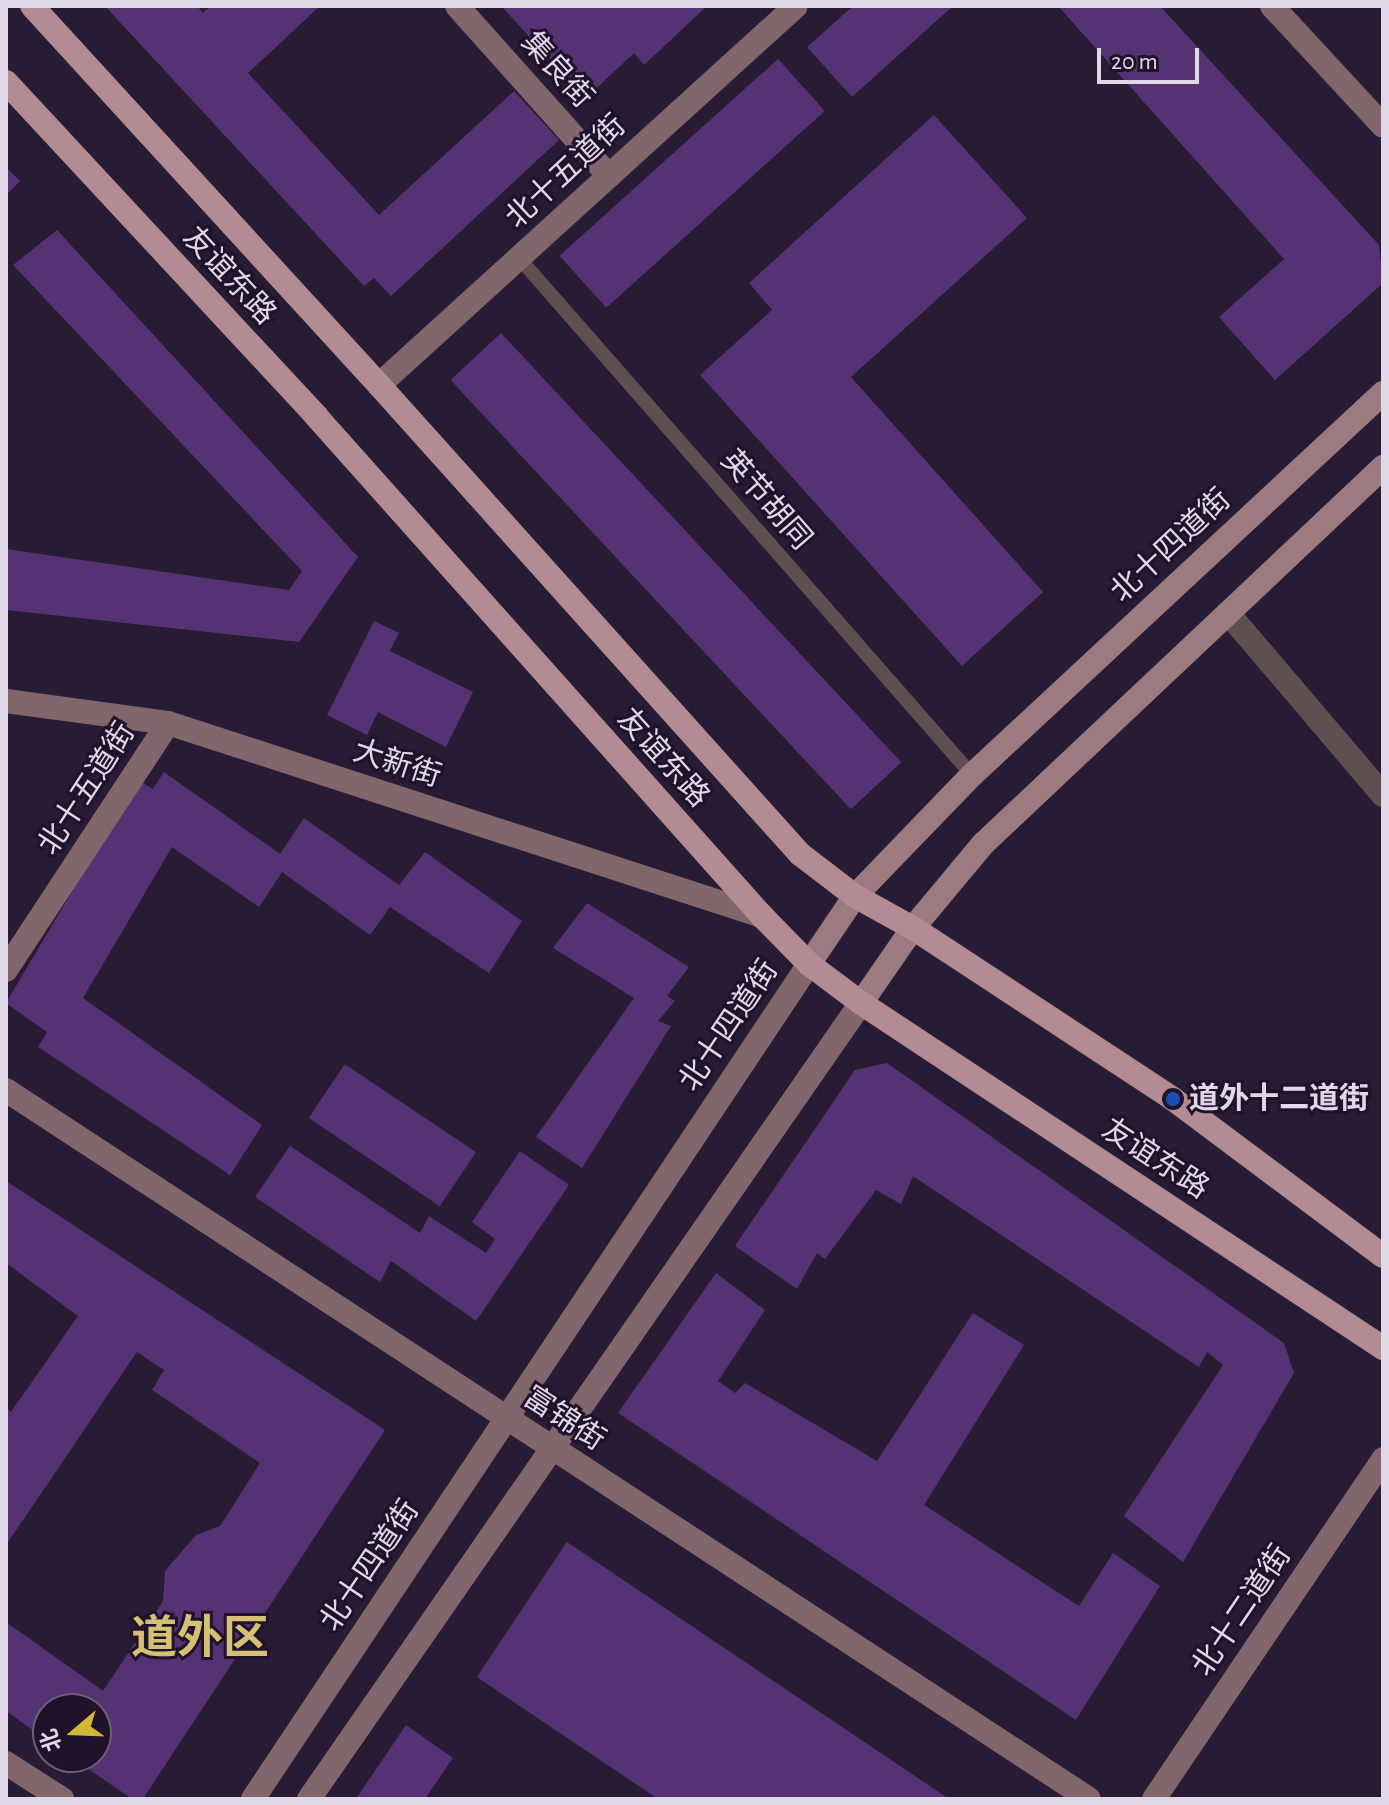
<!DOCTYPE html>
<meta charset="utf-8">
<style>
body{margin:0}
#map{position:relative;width:1389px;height:1805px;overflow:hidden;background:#281c35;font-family:"Alegreya Sans","Noto Sans SC",sans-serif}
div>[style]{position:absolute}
.building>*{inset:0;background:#553273;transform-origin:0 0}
.lane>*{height:14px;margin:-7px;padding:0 7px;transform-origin:7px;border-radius:7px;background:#5f4f51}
.street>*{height:24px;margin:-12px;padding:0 12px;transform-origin:12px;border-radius:12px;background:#5f4f51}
.secondary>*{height:24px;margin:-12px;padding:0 12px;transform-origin:12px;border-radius:12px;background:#81676c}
.primary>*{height:24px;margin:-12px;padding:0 12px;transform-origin:12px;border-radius:12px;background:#9b7a80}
.highway>*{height:24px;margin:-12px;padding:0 12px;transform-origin:12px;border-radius:12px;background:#b38b92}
.dots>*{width:22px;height:22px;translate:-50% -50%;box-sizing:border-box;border:4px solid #1f122a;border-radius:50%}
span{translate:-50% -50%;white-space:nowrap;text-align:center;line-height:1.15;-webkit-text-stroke:6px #1f122a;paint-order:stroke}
.street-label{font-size:30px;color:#e0d8e8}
.poi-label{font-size:30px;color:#e0d8e8;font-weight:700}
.left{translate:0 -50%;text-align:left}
.town-label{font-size:46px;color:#d4c173;font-weight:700}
.frame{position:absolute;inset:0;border:8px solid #e0d8e8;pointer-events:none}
.north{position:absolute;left:32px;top:1693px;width:80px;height:80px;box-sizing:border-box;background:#1f122a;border:2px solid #6c6176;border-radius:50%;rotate:251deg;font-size:22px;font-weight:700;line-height:32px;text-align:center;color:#e0d8e8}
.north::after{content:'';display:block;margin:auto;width:28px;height:36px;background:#d4b635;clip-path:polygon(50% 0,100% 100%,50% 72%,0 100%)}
.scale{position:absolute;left:1097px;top:48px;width:102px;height:36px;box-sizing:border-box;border:4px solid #e0d8e8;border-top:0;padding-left:10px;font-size:24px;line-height:28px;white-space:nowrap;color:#e0d8e8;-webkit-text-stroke:6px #1f122a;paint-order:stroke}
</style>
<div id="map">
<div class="building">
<div style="clip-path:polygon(105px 6px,197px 6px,203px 13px,211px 6px,320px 6px,248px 73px,379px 215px,514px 91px,559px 140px,391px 296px,374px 278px,364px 286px)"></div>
<div style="clip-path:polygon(501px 6px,707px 6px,644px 65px,634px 53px,586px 98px)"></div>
<div style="clip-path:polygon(853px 6px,953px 6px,852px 97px,807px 47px)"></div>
<div style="clip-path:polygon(1058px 6px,1160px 6px,1379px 245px,1383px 283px,1275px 380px,1219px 317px,1284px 259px)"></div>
<div style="left:778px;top:59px;width:70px;height:294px;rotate:48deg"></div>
<div style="clip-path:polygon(934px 115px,1027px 218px,851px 377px,1043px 592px,962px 666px,700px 375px,772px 310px,749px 283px)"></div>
<div style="clip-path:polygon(6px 167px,20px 181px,6px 195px)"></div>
<div style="clip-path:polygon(57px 230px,358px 557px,299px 642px,6px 610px,6px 549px,289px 590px,302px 571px,13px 265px)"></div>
<div style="left:501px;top:333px;width:587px;height:69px;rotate:47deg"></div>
<div style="clip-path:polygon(374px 621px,399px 633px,390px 651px,473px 692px,446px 747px,378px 712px,367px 735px,327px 715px)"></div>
<div style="clip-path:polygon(164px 772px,280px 854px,304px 818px,399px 885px,425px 852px,522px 921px,489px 973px,390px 907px,370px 935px,282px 872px,259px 907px,172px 847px,83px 998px,262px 1125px,230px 1175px,38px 1047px,47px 1032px,6px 1003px,138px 780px,153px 789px)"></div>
<div style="clip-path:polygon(587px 903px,689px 967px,667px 996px,675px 1001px,658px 1021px,671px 1026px,582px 1168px,536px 1137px,634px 998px,553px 948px)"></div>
<div style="clip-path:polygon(887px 1063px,1284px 1343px,1294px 1373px,1183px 1562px,1124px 1516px,1223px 1365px,1207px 1352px,1199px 1367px,913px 1176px,901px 1204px,876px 1190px,825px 1259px,817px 1253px,797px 1289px,735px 1246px,855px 1070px)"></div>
<div style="left:345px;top:1064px;width:158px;height:65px;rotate:34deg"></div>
<div style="clip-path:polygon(290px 1146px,420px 1233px,429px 1216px,486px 1253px,495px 1239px,472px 1222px,520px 1151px,569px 1185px,476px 1321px,391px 1261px,380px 1282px,255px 1197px)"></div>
<div style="clip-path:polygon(6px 1181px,385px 1430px,143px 1799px,132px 1799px,71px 1757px,96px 1757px,96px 1709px,48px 1709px,48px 1741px,6px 1711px,6px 1622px,103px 1691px,163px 1601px,165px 1571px,196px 1535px,220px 1526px,260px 1463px,152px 1390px,164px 1370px,137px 1352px,6px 1545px,6px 1408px,11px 1412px,78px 1316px,6px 1263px)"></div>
<div style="clip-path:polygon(716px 1273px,765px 1310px,718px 1381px,735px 1393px,745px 1383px,877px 1461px,973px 1313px,1024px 1345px,924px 1505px,1079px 1606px,1113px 1553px,1160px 1586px,1076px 1720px,618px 1413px)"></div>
<div style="clip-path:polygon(567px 1542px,949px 1799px,658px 1799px,477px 1677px)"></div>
<div style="clip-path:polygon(406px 1725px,453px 1758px,425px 1799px,356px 1799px)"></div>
</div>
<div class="lane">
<div style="left:520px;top:259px;width:686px;rotate:48.78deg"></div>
</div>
<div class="street">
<div style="left:1228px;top:613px;width:239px;rotate:49.6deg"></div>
</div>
<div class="secondary">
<div style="left:457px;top:6px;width:228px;rotate:48.2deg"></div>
<div style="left:1272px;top:6px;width:163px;rotate:47.2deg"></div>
<div style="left:379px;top:385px;width:563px;rotate:-42.27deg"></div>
<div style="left:6px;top:701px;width:163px;rotate:7.7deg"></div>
<div style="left:168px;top:723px;width:625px;rotate:18deg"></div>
<div style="left:6px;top:970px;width:295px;rotate:-56.7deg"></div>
<div style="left:6px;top:1090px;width:1294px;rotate:33.21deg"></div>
<div style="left:6px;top:1763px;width:67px;rotate:32.7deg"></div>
<div style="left:253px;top:1799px;width:1003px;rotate:-56.34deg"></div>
<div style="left:309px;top:1799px;width:969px;rotate:-55.26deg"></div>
<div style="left:1154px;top:1799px;width:410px;rotate:-56deg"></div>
</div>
<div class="primary">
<div style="left:809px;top:964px;width:82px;rotate:-55.9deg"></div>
<div style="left:855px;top:896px;width:168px;rotate:-46deg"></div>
<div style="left:972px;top:775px;width:561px;rotate:-42.91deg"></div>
<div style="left:861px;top:1003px;width:91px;rotate:-55.3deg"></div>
<div style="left:913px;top:928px;width:109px;rotate:-50.2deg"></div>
<div style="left:983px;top:844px;width:550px;rotate:-43.3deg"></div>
</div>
<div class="highway">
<div style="left:32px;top:6px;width:514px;rotate:47.52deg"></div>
<div style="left:379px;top:385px;width:630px;rotate:48.09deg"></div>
<div style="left:800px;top:854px;width:69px;rotate:37.4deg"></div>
<div style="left:855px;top:896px;width:66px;rotate:28.9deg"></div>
<div style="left:913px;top:928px;width:311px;rotate:33.3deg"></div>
<div style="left:1173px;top:1099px;width:262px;rotate:36.8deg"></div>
<div style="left:6px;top:82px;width:456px;rotate:47.1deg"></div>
<div style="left:316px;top:416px;width:670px;rotate:48.27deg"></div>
<div style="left:762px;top:916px;width:67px;rotate:45.6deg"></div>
<div style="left:809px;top:964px;width:65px;rotate:36.9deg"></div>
<div style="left:861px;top:1003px;width:626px;rotate:33.46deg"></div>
</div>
<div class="dots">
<div style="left:1173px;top:1099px;background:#1a4fb4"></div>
</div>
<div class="street-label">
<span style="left:557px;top:70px;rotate:48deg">集良街</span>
<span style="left:566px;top:172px;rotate:-43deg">北十五道街</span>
<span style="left:229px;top:276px;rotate:47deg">友谊东路</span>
<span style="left:766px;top:500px;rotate:49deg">英节胡同</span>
<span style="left:1171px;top:546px;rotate:-43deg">北十四道街</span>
<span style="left:663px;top:758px;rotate:48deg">友谊东路</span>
<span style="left:397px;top:764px;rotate:18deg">大新街</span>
<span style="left:87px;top:789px;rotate:-57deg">北十五道街</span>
<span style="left:729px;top:1026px;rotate:-56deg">北十四道街</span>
<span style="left:1155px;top:1159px;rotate:33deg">友谊东路</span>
<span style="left:564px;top:1419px;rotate:33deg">富锦街</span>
<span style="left:370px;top:1566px;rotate:-56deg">北十四道街</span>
<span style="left:1242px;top:1611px;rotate:-56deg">北十二道街</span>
</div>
<div class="poi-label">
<span class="left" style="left:1189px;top:1099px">道外十二道街</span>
</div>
<div class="town-label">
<span style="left:200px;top:1639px">道外区</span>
</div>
<div class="frame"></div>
<div class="north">北</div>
<div class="scale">20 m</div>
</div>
